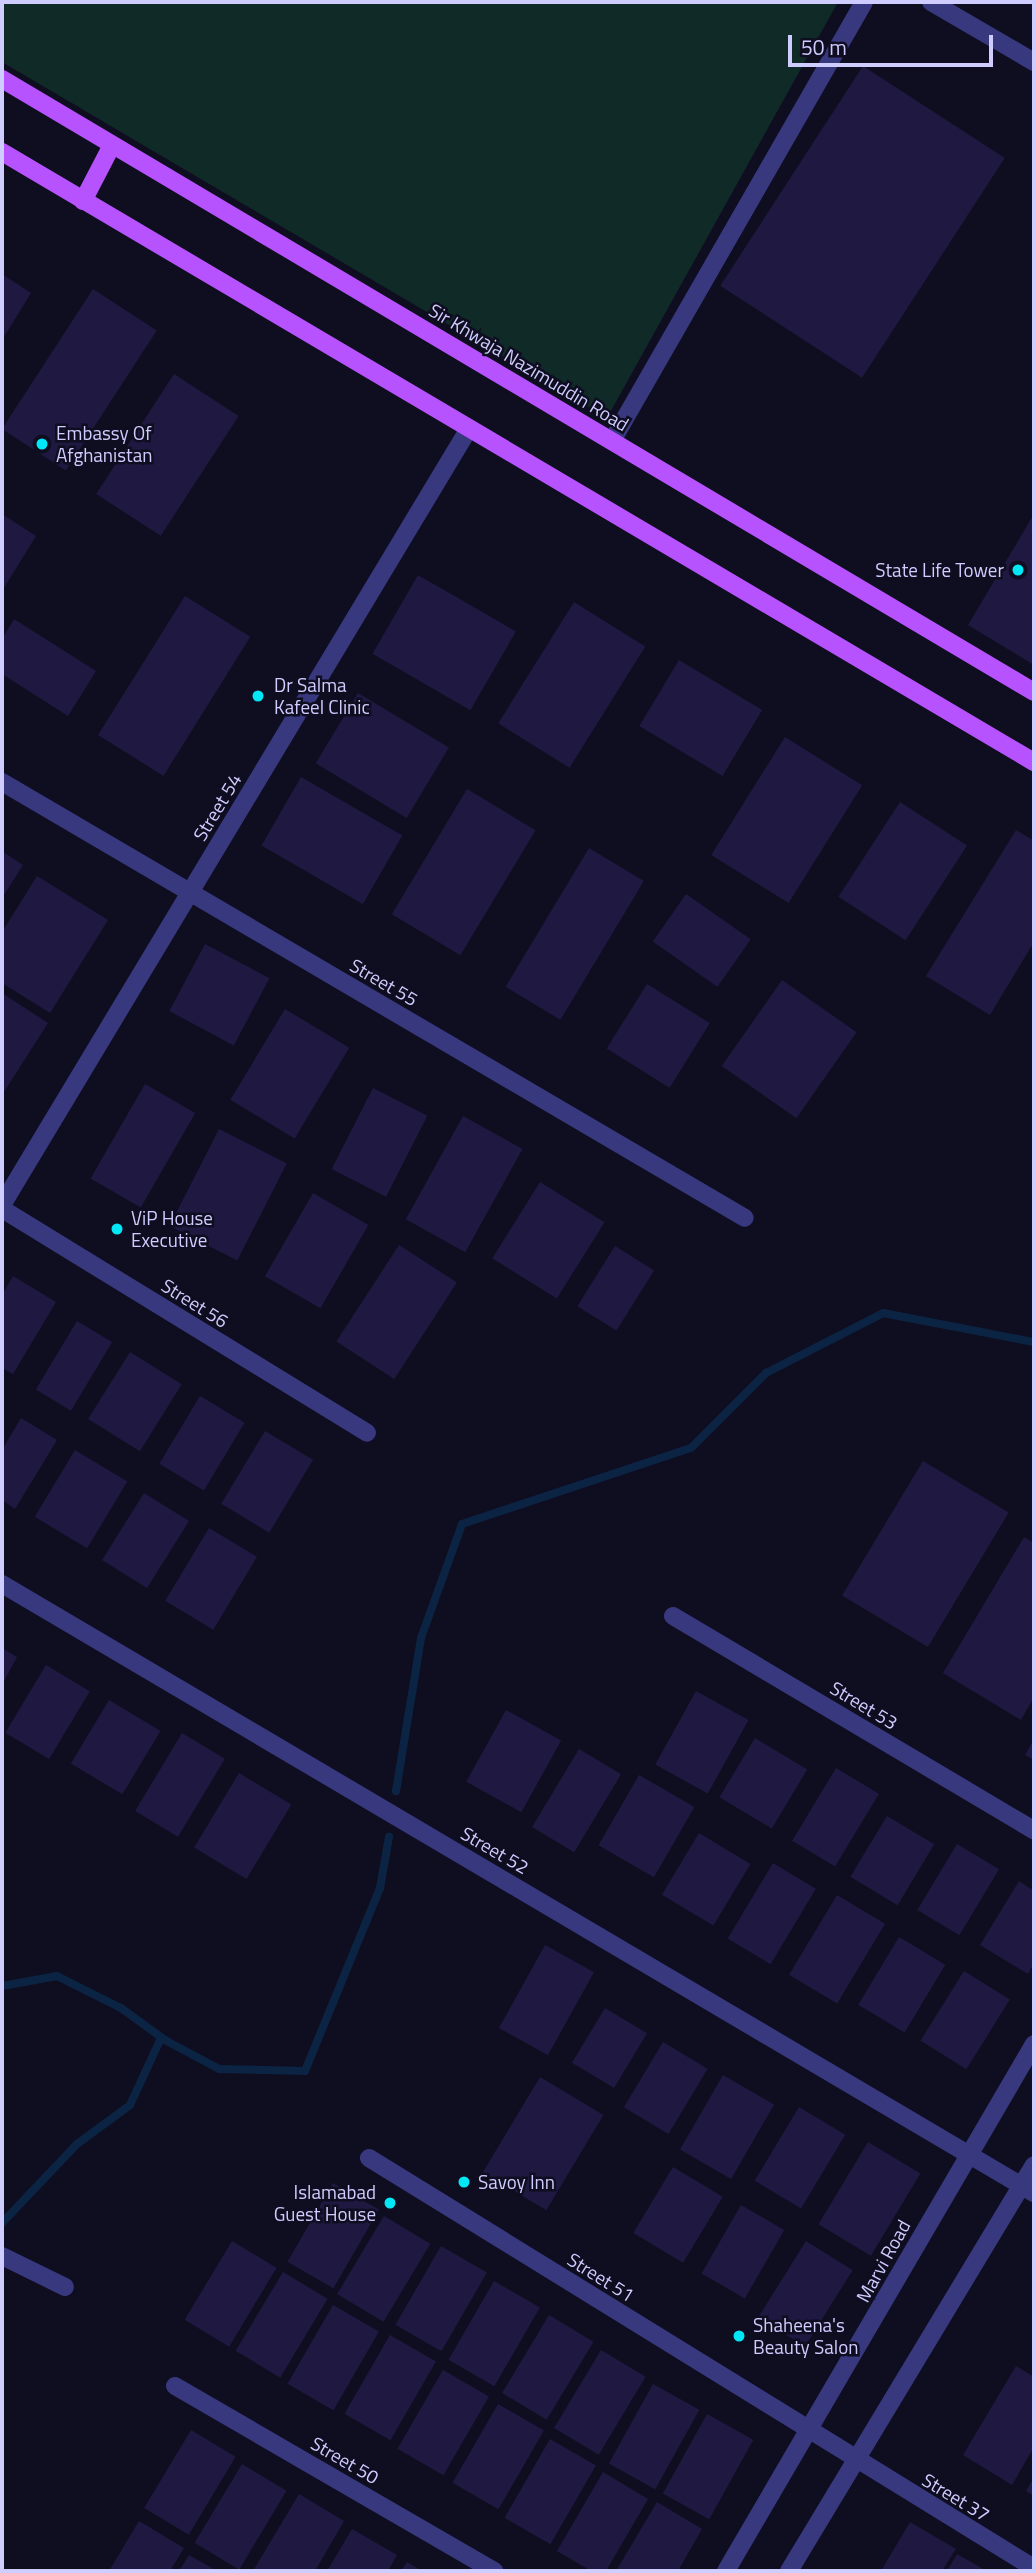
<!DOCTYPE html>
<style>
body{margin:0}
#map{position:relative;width:1036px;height:2573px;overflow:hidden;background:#0f0d20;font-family:"Titillium Web",sans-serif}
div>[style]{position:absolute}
.green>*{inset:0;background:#102a28}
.stream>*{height:8px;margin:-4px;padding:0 4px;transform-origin:4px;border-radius:4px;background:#0c2444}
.building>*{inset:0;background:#1f1941;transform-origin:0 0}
.minor>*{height:18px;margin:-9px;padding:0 9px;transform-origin:9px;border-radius:9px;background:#38387f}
.major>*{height:18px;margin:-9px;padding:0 9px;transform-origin:9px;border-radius:9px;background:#b753fe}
.dots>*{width:19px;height:19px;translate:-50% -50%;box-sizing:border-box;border:4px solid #0f0d20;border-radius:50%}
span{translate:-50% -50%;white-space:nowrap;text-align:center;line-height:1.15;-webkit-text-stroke:5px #0f0d20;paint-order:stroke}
.street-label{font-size:19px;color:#cfccff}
.poi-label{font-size:19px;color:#cfccff}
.left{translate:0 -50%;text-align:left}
.right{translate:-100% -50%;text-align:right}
.frame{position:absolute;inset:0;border:4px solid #cfccff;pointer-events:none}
.scale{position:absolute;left:788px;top:35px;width:205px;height:32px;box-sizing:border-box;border:4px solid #cfccff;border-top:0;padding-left:9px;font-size:21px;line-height:24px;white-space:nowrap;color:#cfccff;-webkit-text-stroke:5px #0f0d20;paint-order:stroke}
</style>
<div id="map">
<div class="green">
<div style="clip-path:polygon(2px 2px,838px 2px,607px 418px,2px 62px)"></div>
</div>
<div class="stream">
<div style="left:396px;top:1791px;width:155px;rotate:-80.7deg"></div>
<div style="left:421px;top:1638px;width:121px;rotate:-70.2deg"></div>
<div style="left:462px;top:1524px;width:241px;rotate:-18.4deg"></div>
<div style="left:691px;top:1448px;width:106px;rotate:-45deg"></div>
<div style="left:766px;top:1373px;width:131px;rotate:-27.1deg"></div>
<div style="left:883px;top:1313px;width:154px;rotate:10.9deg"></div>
<div style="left:2px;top:1986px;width:56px;rotate:-10.3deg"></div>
<div style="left:57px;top:1976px;width:72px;rotate:26.6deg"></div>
<div style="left:121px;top:2008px;width:54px;rotate:36deg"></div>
<div style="left:2px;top:2223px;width:109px;rotate:-46.5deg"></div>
<div style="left:77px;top:2144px;width:66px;rotate:-36.3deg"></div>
<div style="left:130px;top:2105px;width:74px;rotate:-65.2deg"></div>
<div style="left:161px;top:2038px;width:66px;rotate:28.1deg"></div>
<div style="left:219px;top:2069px;width:86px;rotate:1.3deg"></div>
<div style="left:305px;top:2071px;width:198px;rotate:-67.7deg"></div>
<div style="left:380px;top:1888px;width:52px;rotate:-80deg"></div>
</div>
<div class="building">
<div style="left:863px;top:66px;width:169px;height:262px;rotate:33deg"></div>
<div style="clip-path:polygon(2px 274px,31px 293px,2px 340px)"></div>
<div style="left:93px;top:289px;width:76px;height:167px;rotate:33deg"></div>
<div style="left:174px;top:374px;width:77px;height:143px;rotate:33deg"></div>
<div style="clip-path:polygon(2px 514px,36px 536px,2px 591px)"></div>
<div style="clip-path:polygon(1034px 514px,1034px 665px,968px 625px)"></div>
<div style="left:418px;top:575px;width:113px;height:91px;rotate:30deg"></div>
<div style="left:185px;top:596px;width:77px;height:164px;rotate:32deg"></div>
<div style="left:574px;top:602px;width:84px;height:143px;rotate:32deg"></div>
<div style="clip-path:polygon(14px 619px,96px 671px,68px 716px,2px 674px,2px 639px)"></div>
<div style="left:679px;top:660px;width:97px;height:77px;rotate:31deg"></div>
<div style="left:358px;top:693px;width:106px;height:82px;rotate:31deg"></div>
<div style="left:785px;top:737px;width:91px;height:139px;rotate:32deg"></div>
<div style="left:301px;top:777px;width:117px;height:79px;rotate:30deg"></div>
<div style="left:467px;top:789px;width:80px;height:146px;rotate:31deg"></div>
<div style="left:900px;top:802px;width:80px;height:113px;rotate:33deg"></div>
<div style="clip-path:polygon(1016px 830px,1034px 841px,1034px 942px,990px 1015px,926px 976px)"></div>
<div style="left:589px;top:848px;width:64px;height:162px;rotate:31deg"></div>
<div style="clip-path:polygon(2px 851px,23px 865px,2px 898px)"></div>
<div style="clip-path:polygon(37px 876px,108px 920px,50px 1013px,2px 983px,2px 932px)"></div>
<div style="left:686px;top:894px;width:79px;height:58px;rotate:35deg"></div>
<div style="left:205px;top:944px;width:73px;height:76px;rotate:28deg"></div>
<div style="left:782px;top:980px;width:91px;height:105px;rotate:35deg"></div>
<div style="left:647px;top:984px;width:74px;height:76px;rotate:32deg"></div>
<div style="clip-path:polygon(2px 993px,48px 1023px,2px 1095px)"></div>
<div style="left:285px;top:1009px;width:75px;height:106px;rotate:31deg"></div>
<div style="left:145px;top:1084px;width:58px;height:109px;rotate:30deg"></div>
<div style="left:373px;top:1088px;width:61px;height:91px;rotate:27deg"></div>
<div style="left:463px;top:1116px;width:68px;height:118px;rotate:29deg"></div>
<div style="left:219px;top:1129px;width:76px;height:109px;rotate:27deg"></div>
<div style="left:540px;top:1182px;width:76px;height:90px;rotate:32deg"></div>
<div style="left:313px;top:1193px;width:64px;height:96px;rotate:30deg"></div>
<div style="left:399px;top:1245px;width:69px;height:115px;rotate:33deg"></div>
<div style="left:615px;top:1246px;width:46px;height:71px;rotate:32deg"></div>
<div style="clip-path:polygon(13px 1276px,56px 1302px,13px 1374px,2px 1368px,2px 1295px)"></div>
<div style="left:77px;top:1321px;width:41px;height:80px;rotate:31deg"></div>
<div style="left:130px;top:1352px;width:61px;height:79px;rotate:32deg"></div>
<div style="left:200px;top:1396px;width:52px;height:79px;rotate:31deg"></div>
<div style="clip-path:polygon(21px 1418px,57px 1440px,15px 1509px,2px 1500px,2px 1450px)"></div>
<div style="left:265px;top:1431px;width:56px;height:85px;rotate:31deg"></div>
<div style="left:75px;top:1450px;width:61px;height:78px;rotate:31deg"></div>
<div style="left:923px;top:1461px;width:100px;height:157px;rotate:31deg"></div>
<div style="left:144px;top:1493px;width:53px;height:79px;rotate:32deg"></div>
<div style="left:209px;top:1528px;width:56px;height:85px;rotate:31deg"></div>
<div style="clip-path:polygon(1024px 1537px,1034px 1543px,1034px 1697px,1021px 1720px,943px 1673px)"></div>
<div style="clip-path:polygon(2px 1648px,17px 1657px,2px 1685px)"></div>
<div style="left:46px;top:1665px;width:51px;height:79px;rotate:31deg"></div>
<div style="left:696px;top:1691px;width:60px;height:84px;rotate:29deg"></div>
<div style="left:109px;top:1700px;width:60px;height:74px;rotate:31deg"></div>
<div style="left:506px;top:1710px;width:63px;height:82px;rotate:29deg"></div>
<div style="left:182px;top:1733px;width:50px;height:91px;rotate:31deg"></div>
<div style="left:755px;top:1738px;width:61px;height:69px;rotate:31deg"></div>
<div style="clip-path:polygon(1034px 1739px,1034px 1760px,1025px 1755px)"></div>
<div style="left:579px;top:1749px;width:49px;height:91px;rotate:31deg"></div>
<div style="left:836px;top:1768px;width:50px;height:85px;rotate:31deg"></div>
<div style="left:239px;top:1773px;width:61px;height:87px;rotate:31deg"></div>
<div style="left:639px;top:1775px;width:64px;height:81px;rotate:30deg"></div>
<div style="left:887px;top:1816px;width:55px;height:71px;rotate:31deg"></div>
<div style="left:699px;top:1833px;width:60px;height:72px;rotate:31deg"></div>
<div style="left:957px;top:1844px;width:49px;height:77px;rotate:31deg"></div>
<div style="left:773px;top:1863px;width:50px;height:88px;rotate:31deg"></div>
<div style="clip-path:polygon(1019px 1881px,1034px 1891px,1034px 1963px,1028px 1974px,980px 1945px)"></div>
<div style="left:837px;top:1895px;width:56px;height:93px;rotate:31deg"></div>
<div style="left:899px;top:1937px;width:54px;height:79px;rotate:31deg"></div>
<div style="left:545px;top:1945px;width:56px;height:95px;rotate:29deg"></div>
<div style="left:964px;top:1971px;width:54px;height:82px;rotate:32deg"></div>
<div style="left:605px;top:2008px;width:49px;height:64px;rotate:31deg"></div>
<div style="left:663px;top:2042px;width:52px;height:76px;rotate:31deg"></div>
<div style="left:723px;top:2075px;width:59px;height:86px;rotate:30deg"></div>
<div style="left:540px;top:2077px;width:74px;height:111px;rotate:31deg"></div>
<div style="left:799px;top:2107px;width:54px;height:86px;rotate:31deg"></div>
<div style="left:868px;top:2142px;width:61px;height:96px;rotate:31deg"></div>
<div style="left:673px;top:2167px;width:58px;height:77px;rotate:31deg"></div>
<div style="left:333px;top:2183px;width:53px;height:91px;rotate:30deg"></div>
<div style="left:741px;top:2205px;width:50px;height:79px;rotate:30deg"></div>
<div style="left:384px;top:2216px;width:54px;height:91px;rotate:31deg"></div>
<div style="left:232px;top:2241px;width:52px;height:92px;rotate:31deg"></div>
<div style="left:806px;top:2241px;width:55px;height:90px;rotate:32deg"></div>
<div style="left:441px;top:2246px;width:53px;height:91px;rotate:30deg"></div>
<div style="left:283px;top:2272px;width:52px;height:92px;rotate:31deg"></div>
<div style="left:494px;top:2281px;width:53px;height:91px;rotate:30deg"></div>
<div style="left:333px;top:2305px;width:53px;height:91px;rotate:30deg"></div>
<div style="left:549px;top:2315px;width:52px;height:91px;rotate:31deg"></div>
<div style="left:390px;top:2335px;width:53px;height:91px;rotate:30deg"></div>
<div style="left:601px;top:2350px;width:52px;height:91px;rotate:31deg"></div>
<div style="clip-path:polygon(1016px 2366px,1034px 2377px,1034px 2447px,1012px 2485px,963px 2455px)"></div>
<div style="left:443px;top:2370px;width:53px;height:91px;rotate:30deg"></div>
<div style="left:653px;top:2384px;width:53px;height:91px;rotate:29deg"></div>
<div style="left:498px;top:2404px;width:53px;height:91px;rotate:30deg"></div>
<div style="left:707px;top:2414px;width:53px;height:91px;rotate:29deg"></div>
<div style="left:191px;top:2430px;width:52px;height:91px;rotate:31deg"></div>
<div style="left:550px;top:2439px;width:53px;height:91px;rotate:30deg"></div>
<div style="left:242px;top:2464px;width:52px;height:92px;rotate:31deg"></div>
<div style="clip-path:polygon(603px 2472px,648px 2499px,606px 2571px,591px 2571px,557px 2551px)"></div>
<div style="clip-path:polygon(1034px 2477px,1034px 2496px,1026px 2491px)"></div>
<div style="clip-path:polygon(299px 2494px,344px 2521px,315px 2571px,253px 2571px)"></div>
<div style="clip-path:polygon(657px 2502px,702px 2529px,678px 2571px,616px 2571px)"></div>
<div style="clip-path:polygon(139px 2521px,184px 2548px,170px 2571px,109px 2571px)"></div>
<div style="clip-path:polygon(910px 2522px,956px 2549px,942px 2571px,881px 2571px)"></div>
<div style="clip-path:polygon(352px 2529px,397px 2555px,388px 2571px,327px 2571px)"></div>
<div style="clip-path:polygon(957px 2554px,973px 2563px,986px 2571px,947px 2571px)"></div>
<div style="clip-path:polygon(189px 2555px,205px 2564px,217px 2571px,179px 2571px)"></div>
<div style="clip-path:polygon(407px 2562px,422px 2571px,401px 2571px)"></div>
</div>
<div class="minor">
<div style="left:931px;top:2px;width:119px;rotate:30.2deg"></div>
<div style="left:612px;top:441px;width:506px;rotate:-60.14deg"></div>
<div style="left:2px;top:782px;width:861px;rotate:30.4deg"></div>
<div style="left:2px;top:1205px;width:904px;rotate:-58.98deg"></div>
<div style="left:2px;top:1209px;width:428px;rotate:31.5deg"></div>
<div style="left:2px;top:1584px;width:1198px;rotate:30.55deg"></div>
<div style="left:673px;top:1616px;width:420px;rotate:30.7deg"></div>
<div style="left:369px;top:2158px;width:781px;rotate:31.66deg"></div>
<div style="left:2px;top:2256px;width:70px;rotate:26.2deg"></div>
<div style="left:175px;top:2386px;width:369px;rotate:30.1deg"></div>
<div style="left:726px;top:2571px;width:610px;rotate:-59.7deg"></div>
<div style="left:789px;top:2571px;width:474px;rotate:-58.9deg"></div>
</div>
<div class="major">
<div style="left:2px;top:79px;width:1200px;rotate:30.71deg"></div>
<div style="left:2px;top:152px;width:1199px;rotate:30.59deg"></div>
<div style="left:83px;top:201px;width:63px;rotate:-62.6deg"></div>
</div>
<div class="dots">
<div style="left:42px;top:444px;background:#01e7f5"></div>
<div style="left:1018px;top:570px;background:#01e7f5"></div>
<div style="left:258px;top:696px;background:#01e7f5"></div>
<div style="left:117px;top:1229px;background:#01e7f5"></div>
<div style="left:464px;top:2182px;background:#01e7f5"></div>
<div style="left:390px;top:2203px;background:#01e7f5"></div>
<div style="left:739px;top:2336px;background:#01e7f5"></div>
</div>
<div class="street-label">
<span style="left:529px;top:367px;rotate:31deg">Sir Khwaja Nazimuddin Road</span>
<span style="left:217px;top:807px;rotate:-59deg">Street 54</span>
<span style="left:384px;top:982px;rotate:30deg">Street 55</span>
<span style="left:195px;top:1303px;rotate:32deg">Street 56</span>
<span style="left:864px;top:1705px;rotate:31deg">Street 53</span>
<span style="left:495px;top:1850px;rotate:30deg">Street 52</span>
<span style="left:883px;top:2261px;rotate:-61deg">Marvi Road</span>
<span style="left:601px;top:2277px;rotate:32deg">Street 51</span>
<span style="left:345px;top:2460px;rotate:30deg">Street 50</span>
<span style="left:956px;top:2497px;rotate:31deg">Street 37</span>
</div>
<div class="poi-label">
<span class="left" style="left:56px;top:444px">Embassy Of<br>Afghanistan</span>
<span class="right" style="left:1004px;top:570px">State Life Tower</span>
<span class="left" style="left:274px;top:696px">Dr Salma<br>Kafeel Clinic</span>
<span class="left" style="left:131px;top:1229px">ViP House<br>Executive</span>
<span class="left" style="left:478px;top:2182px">Savoy Inn</span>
<span class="right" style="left:376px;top:2203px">Islamabad<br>Guest House</span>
<span class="left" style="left:753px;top:2336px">Shaheena's<br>Beauty Salon</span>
</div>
<div class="frame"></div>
<div class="scale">50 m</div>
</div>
